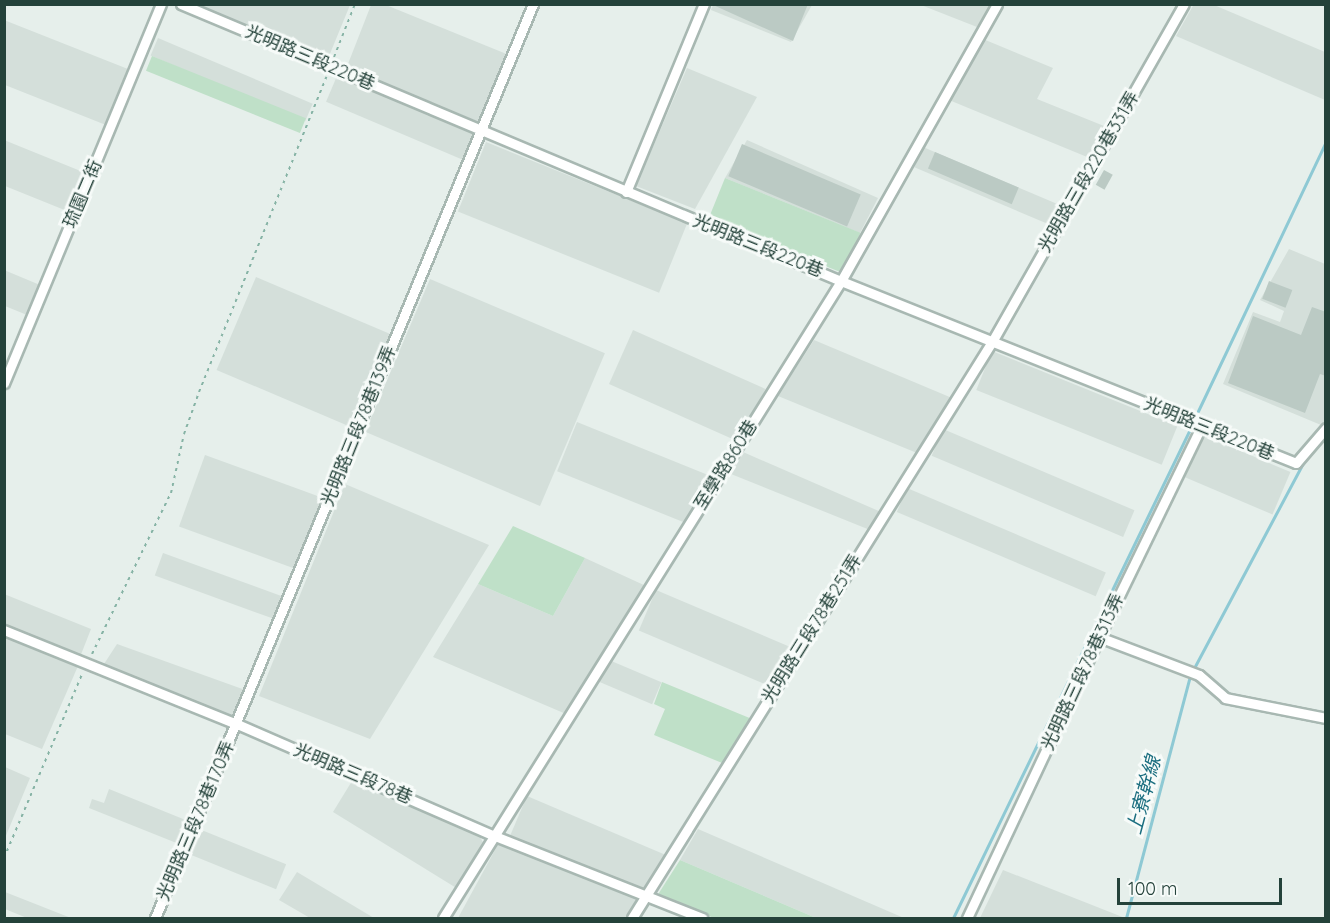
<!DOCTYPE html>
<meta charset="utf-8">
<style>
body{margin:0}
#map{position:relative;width:1330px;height:923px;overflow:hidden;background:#e6efeb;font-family:Quicksand,"Noto Sans TC",sans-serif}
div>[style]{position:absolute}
.built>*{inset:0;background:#d4dfda;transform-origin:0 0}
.green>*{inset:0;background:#bfe0c8;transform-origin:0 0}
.stream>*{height:3px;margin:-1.5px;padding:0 1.5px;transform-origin:1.5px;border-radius:1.5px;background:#8ec9d4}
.building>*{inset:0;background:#bbcac4;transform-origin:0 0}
.path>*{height:2px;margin-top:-1px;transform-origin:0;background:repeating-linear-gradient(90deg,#86b3a5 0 3px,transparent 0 7.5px)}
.roads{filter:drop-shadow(2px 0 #a8b8b2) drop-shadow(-2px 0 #a8b8b2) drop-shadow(0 2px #a8b8b2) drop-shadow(0 -2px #a8b8b2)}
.minor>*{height:9px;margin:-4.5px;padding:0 4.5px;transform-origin:4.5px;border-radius:4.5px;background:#fff}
span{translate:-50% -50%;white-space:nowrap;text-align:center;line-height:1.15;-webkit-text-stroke:6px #f7fbf9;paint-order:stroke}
.street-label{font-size:18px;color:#24423a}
.water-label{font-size:20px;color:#1c6f80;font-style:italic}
.frame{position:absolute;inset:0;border:6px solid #24423a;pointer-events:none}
.scale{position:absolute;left:1117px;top:878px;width:165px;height:27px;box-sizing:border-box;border:3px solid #24423a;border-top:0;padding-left:8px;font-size:18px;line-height:21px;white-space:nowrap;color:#24423a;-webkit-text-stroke:4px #f7fbf9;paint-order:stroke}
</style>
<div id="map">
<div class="built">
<div style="clip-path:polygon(1194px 4px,1214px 5px,1325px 52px,1325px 100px,1176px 36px)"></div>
<div style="clip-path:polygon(191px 5px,350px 5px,327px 61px)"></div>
<div style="clip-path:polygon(371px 5px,386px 5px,509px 55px,482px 123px,346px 69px)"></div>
<div style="clip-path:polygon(713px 5px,812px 5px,791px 42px,711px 10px)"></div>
<div style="clip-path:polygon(921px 5px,990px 4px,990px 5px,977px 27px)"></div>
<div style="clip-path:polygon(4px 20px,133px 71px,111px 127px,5px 85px)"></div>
<div style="left:158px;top:38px;width:168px;height:19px;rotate:23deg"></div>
<div style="clip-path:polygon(983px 39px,1053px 68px,1037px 99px,1109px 128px,1092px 159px,949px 100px)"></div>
<div style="clip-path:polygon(687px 68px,757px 97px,695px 209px,636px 186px)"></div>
<div style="left:337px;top:76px;width:151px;height:28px;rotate:23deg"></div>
<div style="clip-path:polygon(4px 140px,88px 174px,72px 213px,5px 186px)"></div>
<div style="clip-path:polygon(747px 140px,878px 198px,860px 233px,725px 178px)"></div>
<div style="left:486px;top:142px;width:217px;height:75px;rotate:22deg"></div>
<div style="left:923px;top:147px;width:153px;height:22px;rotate:23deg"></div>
<div style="clip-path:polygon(1289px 249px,1325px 264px,1325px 421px,1321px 425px,1223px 384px,1253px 312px,1280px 322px,1284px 311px,1260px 300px)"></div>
<div style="clip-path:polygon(4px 270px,40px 285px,27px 315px,5px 306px)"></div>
<div style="left:256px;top:277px;width:151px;height:101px;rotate:23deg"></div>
<div style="left:430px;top:279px;width:190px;height:166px;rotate:23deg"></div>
<div style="left:633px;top:330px;width:145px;height:59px;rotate:24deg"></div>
<div style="clip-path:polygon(814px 340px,952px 398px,917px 453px,778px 396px)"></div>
<div style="left:992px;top:351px;width:200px;height:42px;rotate:22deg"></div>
<div style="left:577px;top:422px;width:148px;height:53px;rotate:22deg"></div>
<div style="left:943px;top:429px;width:208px;height:29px;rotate:23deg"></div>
<div style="left:1203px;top:435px;width:95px;height:46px;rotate:23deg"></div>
<div style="clip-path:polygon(743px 452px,881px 512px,870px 530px,731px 474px)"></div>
<div style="left:205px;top:455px;width:130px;height:76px;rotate:20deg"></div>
<div style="clip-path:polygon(345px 484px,489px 545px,370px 739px,259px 696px)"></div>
<div style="left:907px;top:488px;width:216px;height:26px;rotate:23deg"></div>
<div style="left:163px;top:553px;width:131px;height:24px;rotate:20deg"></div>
<div style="clip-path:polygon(585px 558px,646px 586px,566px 714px,433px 657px,478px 584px,553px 616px)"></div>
<div style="left:656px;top:590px;width:153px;height:44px;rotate:23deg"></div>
<div style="clip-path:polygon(4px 594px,91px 629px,80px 657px,5px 626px)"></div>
<div style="clip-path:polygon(4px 636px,78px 666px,42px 749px,5px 734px)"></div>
<div style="clip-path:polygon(117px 644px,248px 691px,233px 719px,104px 664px)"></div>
<div style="left:609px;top:660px;width:57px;height:24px;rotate:23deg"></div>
<div style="clip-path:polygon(5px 767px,30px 778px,5px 838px)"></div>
<div style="clip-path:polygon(352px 781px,479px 835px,485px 846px,458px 889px,333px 812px)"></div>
<div style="clip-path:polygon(109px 789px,193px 823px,184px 846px,89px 808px,92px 799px,104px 803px)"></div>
<div style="left:527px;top:796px;width:154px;height:43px;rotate:23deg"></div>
<div style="left:199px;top:829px;width:94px;height:27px;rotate:22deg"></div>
<div style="clip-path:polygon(698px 829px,904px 918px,816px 918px,680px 860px)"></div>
<div style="clip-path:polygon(501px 839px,645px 899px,633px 918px,458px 918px)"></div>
<div style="clip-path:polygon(1003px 870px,1125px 918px,980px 918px)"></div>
<div style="clip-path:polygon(297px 872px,374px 918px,310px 918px,279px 900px)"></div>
<div style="clip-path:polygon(5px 892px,71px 918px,27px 918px,5px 909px)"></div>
</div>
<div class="green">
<div style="left:152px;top:56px;width:166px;height:16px;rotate:22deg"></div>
<div style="left:725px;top:178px;width:146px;height:44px;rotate:22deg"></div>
<div style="clip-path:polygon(513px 526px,585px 558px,553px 616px,478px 584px)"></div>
<div style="clip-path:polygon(662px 682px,752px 719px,727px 765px,654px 735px,665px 709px,654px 704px)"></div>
<div style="clip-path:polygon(680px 860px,816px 918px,714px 918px,657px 896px)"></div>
</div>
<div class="stream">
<div style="left:1198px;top:411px;width:299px;rotate:-64.6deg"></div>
<div style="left:1194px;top:668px;width:237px;rotate:-62deg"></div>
<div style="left:953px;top:918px;width:543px;rotate:-64.14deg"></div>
<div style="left:1126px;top:918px;width:247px;rotate:-75.2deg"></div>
</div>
<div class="building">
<div style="clip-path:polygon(711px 4px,808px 4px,793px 41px)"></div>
<div style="left:742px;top:144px;width:129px;height:35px;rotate:23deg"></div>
<div style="left:935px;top:152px;width:91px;height:18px;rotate:23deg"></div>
<div style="left:1104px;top:170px;width:10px;height:17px;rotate:29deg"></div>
<div style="left:1269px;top:281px;width:25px;height:19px;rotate:21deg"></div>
<div style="clip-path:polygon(1312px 307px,1326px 312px,1326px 376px,1320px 374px,1305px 413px,1228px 383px,1253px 316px,1301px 335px)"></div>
</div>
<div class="path">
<div style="left:334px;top:57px;width:57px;rotate:-68.4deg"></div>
<div style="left:92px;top:654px;width:179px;rotate:-63.9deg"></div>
<div style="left:171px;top:493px;width:60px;rotate:-77.6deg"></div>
<div style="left:184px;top:434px;width:45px;rotate:-70.3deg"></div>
<div style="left:199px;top:392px;width:340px;rotate:-68deg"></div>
<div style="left:4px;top:858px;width:202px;rotate:-67deg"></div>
</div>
<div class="roads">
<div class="minor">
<div style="left:181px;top:4px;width:716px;rotate:22.77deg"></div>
<div style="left:841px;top:281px;width:490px;rotate:21.8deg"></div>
<div style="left:1296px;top:463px;width:46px;rotate:-49.4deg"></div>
<div style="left:626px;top:192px;width:204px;rotate:-67.5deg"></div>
<div style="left:4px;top:383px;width:410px;rotate:-67.5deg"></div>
<div style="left:4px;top:630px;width:251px;rotate:22deg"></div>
<div style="left:237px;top:724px;width:281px;rotate:23.5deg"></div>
<div style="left:495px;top:836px;width:223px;rotate:21.6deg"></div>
<div style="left:1099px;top:637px;width:107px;rotate:20.8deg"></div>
<div style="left:1199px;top:675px;width:35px;rotate:41deg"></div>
<div style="left:1225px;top:698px;width:103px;rotate:11.2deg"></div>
<div style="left:155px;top:918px;width:989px;rotate:-67.53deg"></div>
<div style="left:443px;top:918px;width:751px;rotate:-58deg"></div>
<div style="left:841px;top:281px;width:318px;rotate:-60.6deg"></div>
<div style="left:632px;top:918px;width:681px;rotate:-58.01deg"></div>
<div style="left:993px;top:340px;width:386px;rotate:-60.4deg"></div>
<div style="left:967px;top:918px;width:310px;rotate:-64.8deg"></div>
<div style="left:1099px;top:637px;width:233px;rotate:-64.1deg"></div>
</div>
</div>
<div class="street-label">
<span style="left:310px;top:58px;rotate:23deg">光明路三段220巷</span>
<span style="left:1089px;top:172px;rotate:-60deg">光明路三段220巷331弄</span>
<span style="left:83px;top:194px;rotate:-67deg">琉園二街</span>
<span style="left:758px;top:246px;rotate:22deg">光明路三段220巷</span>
<span style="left:359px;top:426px;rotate:-68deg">光明路三段78巷139弄</span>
<span style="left:1209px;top:429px;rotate:22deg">光明路三段220巷</span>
<span style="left:726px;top:465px;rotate:-58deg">至學路860巷</span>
<span style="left:812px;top:629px;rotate:-58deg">光明路三段78巷251弄</span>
<span style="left:1083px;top:672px;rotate:-65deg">光明路三段78巷313弄</span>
<span style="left:353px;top:774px;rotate:23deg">光明路三段78巷</span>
<span style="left:196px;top:821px;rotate:-67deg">光明路三段78巷170弄</span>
</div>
<div class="water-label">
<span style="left:1143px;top:795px;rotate:-75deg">上寮幹線</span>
</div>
<div class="frame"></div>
<div class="scale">100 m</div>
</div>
